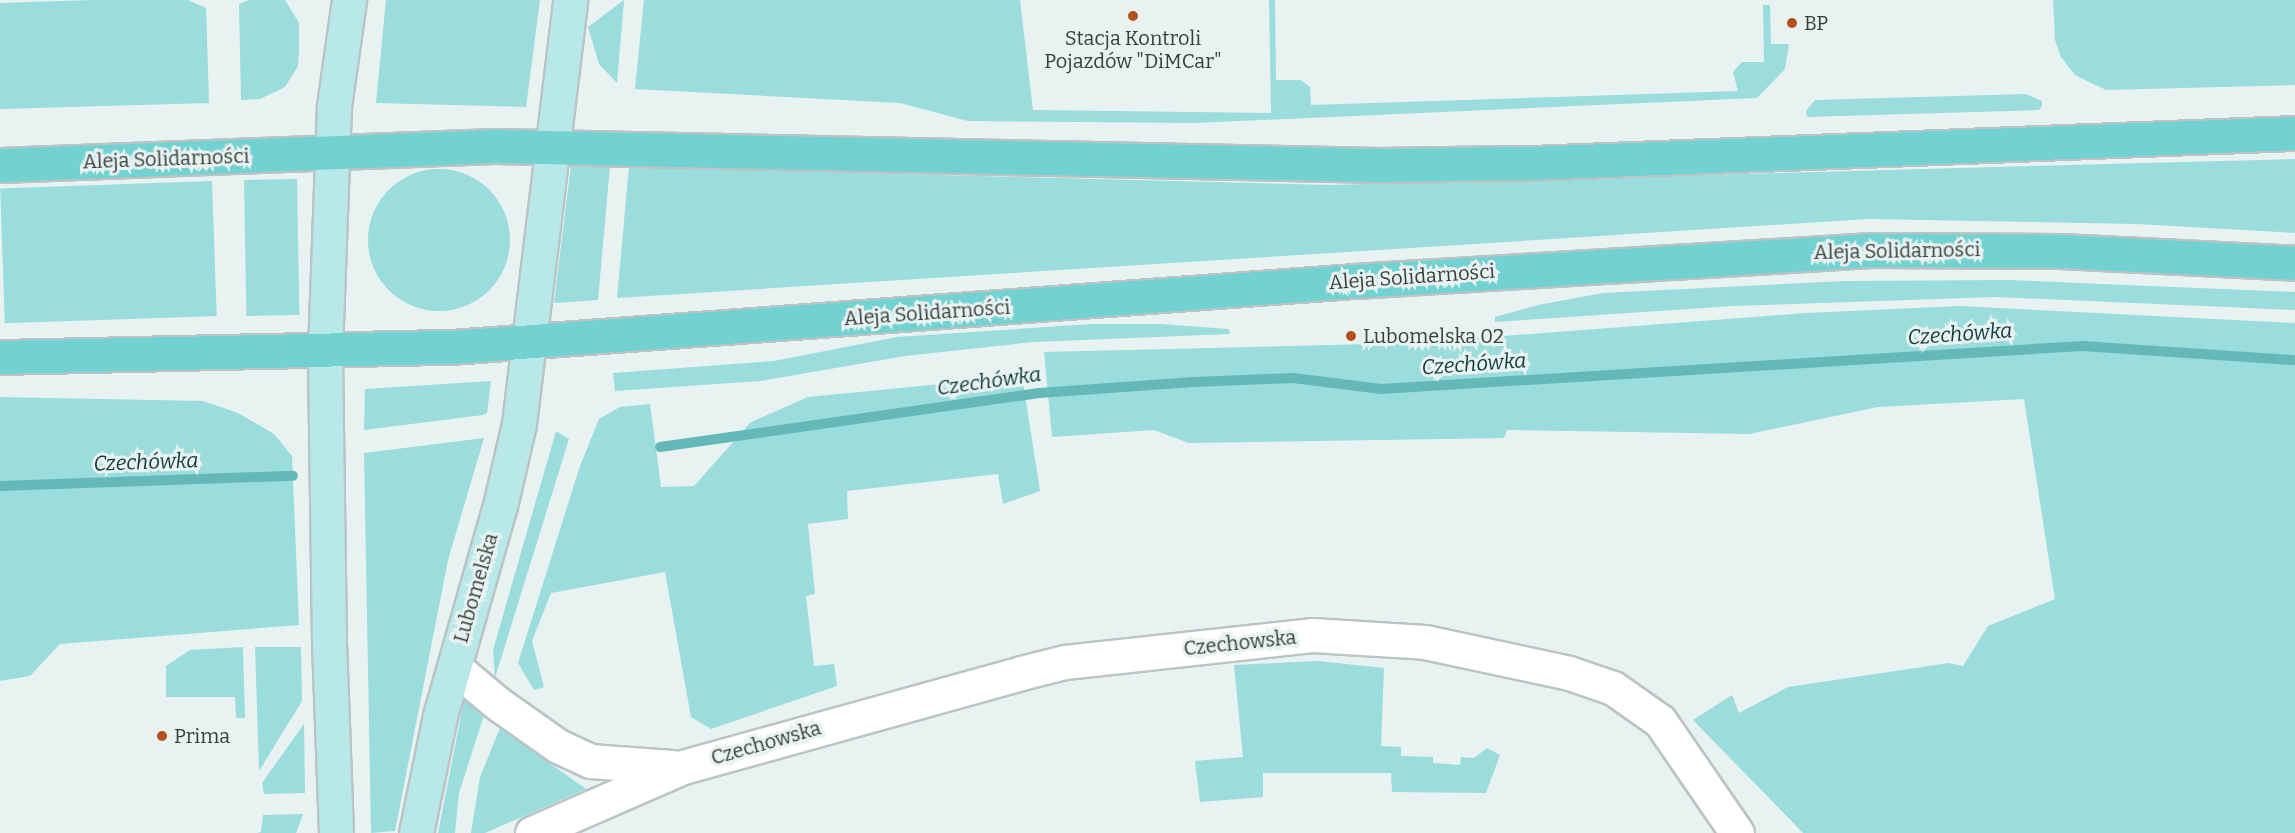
<!DOCTYPE html>
<meta charset="utf-8">
<style>
body{margin:0}
#map{position:relative;width:2295px;height:833px;overflow:hidden;background:#e7f2f1;font-family:Bitter,serif}
div>[style]{position:absolute}
.green>*{inset:0;background:#9adddc;transform-origin:0 0}
.round{border-radius:50%}
.stream>*{height:10px;margin:-5px;padding:0 5px;transform-origin:5px;border-radius:5px;background:#64b9b8}
.roads{filter:drop-shadow(2px 0 #bac4c4) drop-shadow(-2px 0 #bac4c4) drop-shadow(0 2px #bac4c4) drop-shadow(0 -2px #bac4c4)}
.street>*{height:33px;margin:-16.5px;padding:0 16.5px;transform-origin:16.5px;border-radius:16.5px;background:#fff}
.secondary>*{height:33px;margin:-16.5px;padding:0 16.5px;transform-origin:16.5px;border-radius:16.5px;background:#b8e8e8}
.primary>*{height:33px;margin:-16.5px;padding:0 16.5px;transform-origin:16.5px;border-radius:16.5px;background:#72d1d1}
.dots>*{width:16px;height:16px;translate:-50% -50%;box-sizing:border-box;border:3px solid #e7f2f1;border-radius:50%}
span{translate:-50% -50%;white-space:nowrap;text-align:center;line-height:1.15;-webkit-text-stroke:6px #e7f2f1;paint-order:stroke}
.poi-label{font-size:20px;color:#393d3d}
.left{translate:0 -50%;text-align:left}
.street-label{font-size:20px;color:#393d3d}
.water-label{font-size:21px;color:#113a3a;font-style:italic}
</style>
<div id="map">
<div class="green">
<div style="clip-path:polygon(93px 0,188px 0,206px 8px,209px 103px,0 109px,0 3px)"></div>
<div style="clip-path:polygon(249px 0,285px 0,299px 23px,299px 52px,298px 66px,285px 87px,260px 99px,241px 100px,239px 4px)"></div>
<div style="clip-path:polygon(386px 0,540px 0,526px 107px,376px 103px)"></div>
<div style="clip-path:polygon(624px 0,617px 83px,599px 64px,588px 27px)"></div>
<div style="clip-path:polygon(644px 0,1020px 0,1033px 110px,1271px 113px,1269px 0,1275px 0,1276px 80px,1301px 80px,1310px 87px,1311px 105px,1738px 91px,1733px 72px,1742px 62px,1764px 62px,1763px 5px,1770px 5px,1771px 44px,1789px 44px,1785px 69px,1757px 98px,1194px 123px,968px 121px,900px 103px,635px 89px)"></div>
<div style="clip-path:polygon(2053px 0,2295px 0,2295px 85px,2106px 90px,2075px 75px,2061px 57px,2055px 40px)"></div>
<div style="clip-path:polygon(2026px 94px,2042px 101px,2042px 106px,2039px 110px,1807px 117px,1806px 111px,1815px 100px)"></div>
<div style="clip-path:polygon(2295px 159px,2295px 233px,2137px 224px,1869px 219px,617px 298px,629px 167px,1330px 185px)"></div>
<div style="clip-path:polygon(571px 165px,610px 166px,598px 300px,554px 303px)"></div>
<div class="round" style="left:368px;top:169px;width:142px;height:142px"></div>
<div style="left:297px;top:179px;width:136px;height:53px;rotate:89deg"></div>
<div style="left:212px;top:181px;width:135px;height:212px;rotate:88deg"></div>
<div style="clip-path:polygon(2009px 280px,2295px 292px,2295px 310px,1995px 297px,1733px 306px,1495px 322px,1495px 317px,1538px 305px,1603px 293px,1846px 281px)"></div>
<div style="clip-path:polygon(1959px 306px,2295px 323px,2295px 833px,1803px 833px,1693px 720px,1732px 695px,1739px 713px,1788px 687px,1949px 663px,1963px 666px,1988px 626px,2055px 599px,2024px 399px,1878px 407px,1749px 434px,1507px 430px,1504px 438px,1189px 443px,1154px 430px,1052px 437px,1044px 352px,1410px 343px,1807px 313px)"></div>
<div style="clip-path:polygon(1092px 324px,1161px 324px,1229px 329px,1230px 334px,1033px 342px,905px 356px,760px 381px,615px 391px,613px 373px,774px 361px,897px 337px)"></div>
<div style="clip-path:polygon(1022px 376px,1040px 491px,1003px 504px,998px 474px,847px 491px,848px 519px,808px 524px,815px 594px,806px 596px,814px 666px,834px 664px,837px 686px,711px 729px,691px 717px,665px 572px,551px 593px,532px 641px,544px 687px,534px 690px,518px 663px,580px 466px,599px 419px,620px 407px,650px 404px,661px 487px,694px 486px,751px 422px,808px 397px)"></div>
<div style="clip-path:polygon(491px 381px,487px 413px,483px 415px,364px 430px,365px 389px)"></div>
<div style="clip-path:polygon(0 397px,203px 401px,238px 413px,274px 434px,292px 456px,299px 625px,60px 644px,30px 676px,0 681px)"></div>
<div style="clip-path:polygon(556px 431px,569px 439px,495px 678px,493px 650px)"></div>
<div style="clip-path:polygon(484px 438px,448px 560px,395px 831px,371px 833px,364px 453px)"></div>
<div style="clip-path:polygon(243px 647px,245px 718px,236px 718px,235px 697px,166px 697px,166px 666px,190px 650px)"></div>
<div style="clip-path:polygon(255px 647px,301px 647px,302px 701px,259px 771px)"></div>
<div style="clip-path:polygon(1318px 661px,1384px 668px,1381px 746px,1401px 747px,1401px 756px,1433px 757px,1433px 763px,1460px 765px,1461px 757px,1474px 758px,1487px 748px,1500px 755px,1486px 793px,1392px 792px,1391px 773px,1263px 773px,1263px 797px,1200px 802px,1195px 761px,1243px 757px,1234px 665px)"></div>
<div style="clip-path:polygon(465px 695px,484px 715px,459px 793px,455px 833px,438px 833px)"></div>
<div style="clip-path:polygon(304px 724px,305px 793px,264px 794px,262px 783px)"></div>
<div style="clip-path:polygon(500px 728px,586px 789px,485px 833px,471px 833px,480px 777px)"></div>
<div style="clip-path:polygon(303px 814px,296px 833px,257px 833px,261px 832px,263px 815px)"></div>
</div>
<div class="stream">
<div style="left:660px;top:447px;width:383px;rotate:-8.1deg"></div>
<div style="left:1039px;top:393px;width:155px;rotate:-4.1deg"></div>
<div style="left:1194px;top:382px;width:99px;rotate:-2.3deg"></div>
<div style="left:1293px;top:378px;width:89px;rotate:7.1deg"></div>
<div style="left:1381px;top:389px;width:702px;rotate:-3.51deg"></div>
<div style="left:2082px;top:346px;width:213px;rotate:3.8deg"></div>
<div style="left:0;top:486px;width:293px;rotate:-2deg"></div>
</div>
<div class="roads">
<div class="street">
<div style="left:454px;top:667px;width:56px;rotate:39.9deg"></div>
<div style="left:497px;top:703px;width:75px;rotate:35.2deg"></div>
<div style="left:558px;top:746px;width:35px;rotate:25deg"></div>
<div style="left:590px;top:761px;width:82px;rotate:4.2deg"></div>
<div style="left:532px;top:833px;width:165px;rotate:-23.6deg"></div>
<div style="left:683px;top:767px;width:351px;rotate:-15.5deg"></div>
<div style="left:1021px;top:673px;width:45px;rotate:-14deg"></div>
<div style="left:1065px;top:662px;width:248px;rotate:-6.2deg"></div>
<div style="left:1312px;top:635px;width:113px;rotate:3.5deg"></div>
<div style="left:1425px;top:642px;width:147px;rotate:12.1deg"></div>
<div style="left:1569px;top:673px;width:46px;rotate:18.8deg"></div>
<div style="left:1613px;top:688px;width:57px;rotate:35.1deg"></div>
<div style="left:1660px;top:721px;width:136px;rotate:55.5deg"></div>
</div>
<div class="secondary">
<div style="left:336px;top:833px;width:191px;rotate:-92.1deg"></div>
<div style="left:329px;top:642px;width:291px;rotate:-90.8deg"></div>
<div style="left:325px;top:351px;width:245px;rotate:-87.9deg"></div>
<div style="left:334px;top:106px;width:107px;rotate:-81.9deg"></div>
<div style="left:416px;top:833px;width:119px;rotate:-78.4deg"></div>
<div style="left:440px;top:716px;width:218px;rotate:-74.1deg"></div>
<div style="left:500px;top:506px;width:84px;rotate:-77deg"></div>
<div style="left:519px;top:424px;width:427px;rotate:-83.1deg"></div>
</div>
<div class="primary">
<div style="left:0;top:165px;width:495px;rotate:-2.2deg"></div>
<div style="left:495px;top:146px;width:884px;rotate:1.23deg"></div>
<div style="left:1379px;top:165px;width:152px;rotate:-0.8deg"></div>
<div style="left:1531px;top:163px;width:765px;rotate:-2.25deg"></div>
<div style="left:0;top:357px;width:451px;rotate:-1.3deg"></div>
<div style="left:451px;top:347px;width:905px;rotate:-4.18deg"></div>
<div style="left:1354px;top:281px;width:519px;rotate:-3.42deg"></div>
<div style="left:1872px;top:250px;width:189px;rotate:0.3deg"></div>
<div style="left:2061px;top:251px;width:234px;rotate:2.9deg"></div>
</div>
</div>
<div class="dots">
<div style="left:1133px;top:16px;background:#b4501b"></div>
<div style="left:1792px;top:23px;background:#b4501b"></div>
<div style="left:1351px;top:336px;background:#b4501b"></div>
<div style="left:162px;top:736px;background:#b4501b"></div>
</div>
<div class="poi-label">
<span class="left" style="left:1804px;top:23px">BP</span>
<span style="left:1133px;top:50px">Stacja Kontroli<br>Pojazdów "DiMCar"</span>
<span class="left" style="left:1363px;top:336px">Lubomelska 02</span>
<span class="left" style="left:174px;top:736px">Prima</span>
</div>
<div class="street-label">
<span style="left:166px;top:159px;rotate:-2deg">Aleja Solidarności</span>
<span style="left:1897px;top:251px;rotate:-1deg">Aleja Solidarności</span>
<span style="left:1412px;top:277px;rotate:-4deg">Aleja Solidarności</span>
<span style="left:927px;top:313px;rotate:-4deg">Aleja Solidarności</span>
<span style="left:476px;top:588px;rotate:-74deg">Lubomelska</span>
<span style="left:1240px;top:643px;rotate:-6deg">Czechowska</span>
<span style="left:766px;top:743px;rotate:-16deg">Czechowska</span>
</div>
<div class="water-label">
<span style="left:1960px;top:334px;rotate:-4deg">Czechówka</span>
<span style="left:1474px;top:364px;rotate:-4deg">Czechówka</span>
<span style="left:989px;top:381px;rotate:-8deg">Czechówka</span>
<span style="left:146px;top:462px;rotate:-2deg">Czechówka</span>
</div>
</div>
